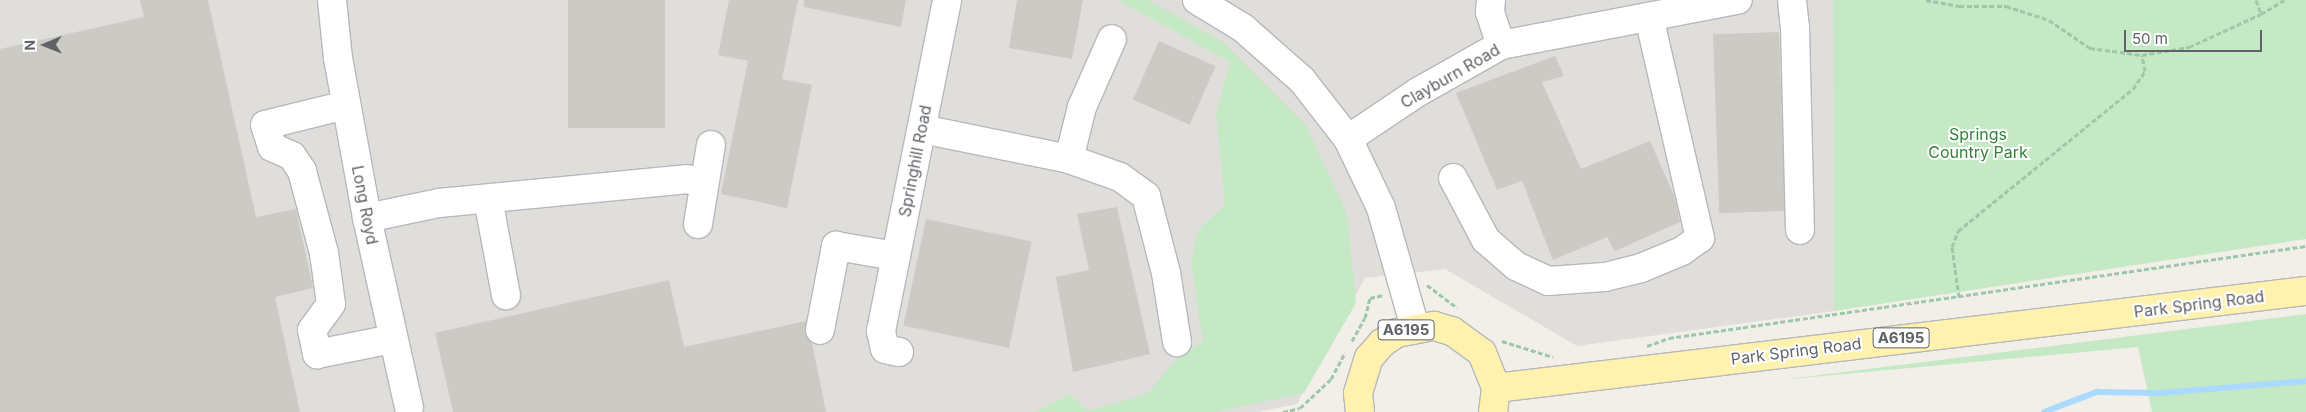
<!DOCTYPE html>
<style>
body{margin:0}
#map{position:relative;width:2306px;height:412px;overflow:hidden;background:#f1efe8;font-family:Inter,sans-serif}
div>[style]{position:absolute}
.industrial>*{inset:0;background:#e0deda}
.green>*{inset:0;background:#c5e8c5}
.stream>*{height:5.5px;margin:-2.75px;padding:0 2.75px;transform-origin:2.75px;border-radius:2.75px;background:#aadaff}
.building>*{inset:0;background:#cccac5;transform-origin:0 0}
.path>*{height:3px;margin-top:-1.5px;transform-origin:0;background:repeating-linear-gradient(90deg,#9cc7a9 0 5px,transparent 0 7.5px)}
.roads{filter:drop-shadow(1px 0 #b5b8bc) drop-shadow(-1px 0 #b5b8bc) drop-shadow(0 1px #b5b8bc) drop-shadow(0 -1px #b5b8bc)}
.minor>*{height:28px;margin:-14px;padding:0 14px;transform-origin:14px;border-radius:14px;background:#fff}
.major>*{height:28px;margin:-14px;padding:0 14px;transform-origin:14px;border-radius:14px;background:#fff2af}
span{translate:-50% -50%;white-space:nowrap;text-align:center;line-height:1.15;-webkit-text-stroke:4px #fff;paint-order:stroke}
.shield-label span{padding:1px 4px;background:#fff;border:1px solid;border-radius:4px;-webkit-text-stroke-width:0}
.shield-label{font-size:15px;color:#5f6368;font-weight:700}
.street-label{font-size:16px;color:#5f6368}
.park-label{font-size:16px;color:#348238}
.north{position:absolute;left:20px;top:20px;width:50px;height:50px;-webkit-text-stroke:4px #fff;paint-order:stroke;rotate:269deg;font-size:14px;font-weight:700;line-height:20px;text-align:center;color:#5f6368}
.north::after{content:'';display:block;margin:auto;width:18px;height:22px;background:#5f6368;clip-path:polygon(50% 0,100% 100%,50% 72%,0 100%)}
.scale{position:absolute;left:2124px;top:30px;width:138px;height:22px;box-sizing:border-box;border:2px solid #5f6368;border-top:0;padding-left:6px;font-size:15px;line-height:18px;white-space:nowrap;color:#5f6368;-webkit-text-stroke:4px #fff;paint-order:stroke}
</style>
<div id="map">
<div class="industrial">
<div style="clip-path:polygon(0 0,1833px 0,1834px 311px,1577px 346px,1445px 269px,1365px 278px,1297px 404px,1258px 412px,0 412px)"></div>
</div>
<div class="green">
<div style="clip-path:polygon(1118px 0,1148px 0,1223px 42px,1306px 125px,1347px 214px,1356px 303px,1304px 393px,1215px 412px,1035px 412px,1070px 394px,1087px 411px,1147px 394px,1176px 360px,1203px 341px,1191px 263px,1198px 230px,1225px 205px,1216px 113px,1230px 62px)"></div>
<div style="clip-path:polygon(1833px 0,2306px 0,2306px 239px,1834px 311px)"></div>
<div style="clip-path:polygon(2306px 314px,2306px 412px,2152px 412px,2138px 347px,1780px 380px)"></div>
</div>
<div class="stream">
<div style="left:2044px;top:412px;width:57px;rotate:-20.7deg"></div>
<div style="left:2097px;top:392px;width:64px;rotate:0.9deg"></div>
<div style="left:2161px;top:393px;width:145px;rotate:-4.7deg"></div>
</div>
<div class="building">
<div style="clip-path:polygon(140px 0,208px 0,256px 217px,296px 209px,313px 288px,275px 297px,300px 412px,0 412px,0 49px,144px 17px)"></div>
<div style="left:568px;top:0;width:97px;height:128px"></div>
<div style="clip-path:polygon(729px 0,798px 0,782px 79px,812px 85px,787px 208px,721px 194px,748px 61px,718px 55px)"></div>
<div style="clip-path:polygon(804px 0,906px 0,901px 27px,804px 7px)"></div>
<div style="clip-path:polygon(1017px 0,1083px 0,1072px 59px,1009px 48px)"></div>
<div style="left:1779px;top:32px;width:179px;height:66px;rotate:88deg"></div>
<div style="left:1159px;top:41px;width:62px;height:64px;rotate:24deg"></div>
<div style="clip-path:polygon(1555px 56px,1564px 76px,1542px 82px,1581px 169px,1650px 141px,1674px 195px,1680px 222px,1615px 251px,1607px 237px,1553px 260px,1522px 181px,1497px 190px,1456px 93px)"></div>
<div style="clip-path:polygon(1117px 207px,1150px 354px,1073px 372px,1056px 277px,1089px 270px,1077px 214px)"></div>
<div style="left:926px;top:219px;width:108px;height:109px;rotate:12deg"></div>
<div style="clip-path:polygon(669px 280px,684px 347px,806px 321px,805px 335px,812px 343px,826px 412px,453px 412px,435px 333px)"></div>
</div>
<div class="path">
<div style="left:1926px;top:0;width:34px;rotate:10deg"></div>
<div style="left:1959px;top:6px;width:47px"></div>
<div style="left:2006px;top:6px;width:45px;rotate:18deg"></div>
<div style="left:2049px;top:20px;width:50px;rotate:34.3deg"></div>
<div style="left:2090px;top:48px;width:52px;rotate:7.7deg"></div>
<div style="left:2142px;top:55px;width:48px;rotate:-9.7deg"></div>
<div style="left:2189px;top:47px;width:79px;rotate:-24.6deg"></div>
<div style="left:2261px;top:14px;width:27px;rotate:-31deg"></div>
<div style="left:2256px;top:0;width:15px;rotate:70deg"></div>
<div style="left:1427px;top:285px;width:38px;rotate:37deg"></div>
<div style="left:1959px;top:297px;width:50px;rotate:-98deg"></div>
<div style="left:1952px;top:247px;width:17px;rotate:-69deg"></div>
<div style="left:1958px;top:231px;width:225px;rotate:-39.1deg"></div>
<div style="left:2133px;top:89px;width:22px;rotate:-56deg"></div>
<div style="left:2145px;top:71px;width:16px;rotate:-101deg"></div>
<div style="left:1352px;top:341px;width:26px;rotate:-61deg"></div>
<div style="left:1365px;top:318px;width:21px;rotate:-76deg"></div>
<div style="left:1370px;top:298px;width:14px;rotate:-12deg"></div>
<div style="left:1502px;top:341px;width:53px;rotate:17.4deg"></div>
<div style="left:1647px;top:346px;width:23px;rotate:-20deg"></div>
<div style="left:1669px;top:338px;width:644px;rotate:-8.22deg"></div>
<div style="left:1283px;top:412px;width:17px;rotate:-13deg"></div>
<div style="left:1300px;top:408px;width:42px;rotate:-43.1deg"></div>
<div style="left:1331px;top:379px;width:30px;rotate:-62deg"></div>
</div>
<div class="roads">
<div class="minor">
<div style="left:332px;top:0;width:58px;rotate:84.1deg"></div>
<div style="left:338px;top:58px;width:163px;rotate:79.7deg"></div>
<div style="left:367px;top:218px;width:194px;rotate:77.5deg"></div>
<div style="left:1197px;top:0;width:54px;rotate:31.3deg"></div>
<div style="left:1243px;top:28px;width:79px;rotate:41.4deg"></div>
<div style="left:1302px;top:80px;width:75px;rotate:52.1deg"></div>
<div style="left:1348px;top:139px;width:76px;rotate:64.4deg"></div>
<div style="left:1381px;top:208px;width:124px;rotate:74.1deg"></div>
<div style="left:1491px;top:0;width:12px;rotate:95deg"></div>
<div style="left:1490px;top:12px;width:35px;rotate:72deg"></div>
<div style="left:1792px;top:0;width:27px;rotate:84deg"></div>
<div style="left:1795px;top:27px;width:203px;rotate:88.6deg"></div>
<div style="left:346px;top:105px;width:83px;rotate:166.1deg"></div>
<div style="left:265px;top:125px;width:23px;rotate:72deg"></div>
<div style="left:272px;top:147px;width:22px;rotate:24deg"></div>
<div style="left:292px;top:156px;width:18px;rotate:56deg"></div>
<div style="left:302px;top:171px;width:85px;rotate:75deg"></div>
<div style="left:324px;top:253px;width:51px;rotate:82.2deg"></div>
<div style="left:331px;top:304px;width:32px;rotate:126deg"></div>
<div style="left:312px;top:330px;width:25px;rotate:78deg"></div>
<div style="left:317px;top:354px;width:77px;rotate:-11.2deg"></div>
<div style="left:922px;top:129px;width:150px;rotate:11.5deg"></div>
<div style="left:1069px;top:159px;width:54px;rotate:19.4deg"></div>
<div style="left:1120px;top:177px;width:32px;rotate:36deg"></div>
<div style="left:1146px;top:196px;width:80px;rotate:75.4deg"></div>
<div style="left:1166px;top:273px;width:70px;rotate:80.9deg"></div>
<div style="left:1348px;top:139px;width:84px;rotate:-33.9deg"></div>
<div style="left:1418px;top:92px;width:95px;rotate:-29.5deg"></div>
<div style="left:1501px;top:45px;width:241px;rotate:-10.8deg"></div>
<div style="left:1069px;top:159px;width:54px;rotate:-76deg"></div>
<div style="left:1082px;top:107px;width:74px;rotate:-66.2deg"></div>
<div style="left:1453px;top:178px;width:70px;rotate:62deg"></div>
<div style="left:1486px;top:240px;width:40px;rotate:41deg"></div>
<div style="left:1516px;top:266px;width:35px;rotate:25deg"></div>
<div style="left:1548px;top:281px;width:57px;rotate:-4deg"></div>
<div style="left:1605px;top:277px;width:37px;rotate:-14deg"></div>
<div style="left:1641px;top:268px;width:44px;rotate:-22.5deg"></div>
<div style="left:1682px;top:251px;width:22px;rotate:-36deg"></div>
<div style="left:1700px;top:238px;width:227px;rotate:-103deg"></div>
<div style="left:488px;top:199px;width:98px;rotate:79.4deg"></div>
<div style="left:367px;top:218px;width:74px;rotate:-11.8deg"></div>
<div style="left:439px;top:203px;width:248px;rotate:-5.5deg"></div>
<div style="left:686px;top:179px;width:19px;rotate:9deg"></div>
<div style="left:698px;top:224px;width:80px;rotate:-80.7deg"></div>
<div style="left:820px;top:330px;width:86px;rotate:-79.2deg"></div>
<div style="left:836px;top:246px;width:61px;rotate:9.5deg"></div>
<div style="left:899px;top:352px;width:14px;rotate:-168deg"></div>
<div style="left:885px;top:349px;width:18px;rotate:-103deg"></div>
<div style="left:881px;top:331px;width:338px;rotate:-78.7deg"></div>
</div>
<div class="major">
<div style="left:1496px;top:388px;width:816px;rotate:-6.83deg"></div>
<div style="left:1360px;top:412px;width:19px;rotate:-96deg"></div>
<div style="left:1358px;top:393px;width:37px;rotate:-73deg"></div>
<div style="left:1369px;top:358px;width:20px;rotate:-49deg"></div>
<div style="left:1382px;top:343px;width:18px;rotate:-34deg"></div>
<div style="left:1397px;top:333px;width:38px;rotate:-11deg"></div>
<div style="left:1434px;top:326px;width:19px;rotate:16deg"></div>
<div style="left:1452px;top:331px;width:37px;rotate:36deg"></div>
<div style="left:1482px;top:353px;width:38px;rotate:68deg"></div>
<div style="left:1496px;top:388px;width:24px;rotate:97deg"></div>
</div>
</div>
<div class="shield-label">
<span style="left:1406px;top:330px">A6195</span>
<span style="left:1901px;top:338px">A6195</span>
</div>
<div class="street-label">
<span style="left:1450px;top:76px;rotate:-30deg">Clayburn Road</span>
<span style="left:915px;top:161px;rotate:-79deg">Springhill Road</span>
<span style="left:365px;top:205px;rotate:79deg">Long Royd</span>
<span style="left:2199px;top:304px;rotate:-7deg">Park Spring Road</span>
<span style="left:1796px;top:351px;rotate:-7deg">Park Spring Road</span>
</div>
<div class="park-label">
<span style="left:1978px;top:143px">Springs<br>Country Park</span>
</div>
<div class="north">N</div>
<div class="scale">50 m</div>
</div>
